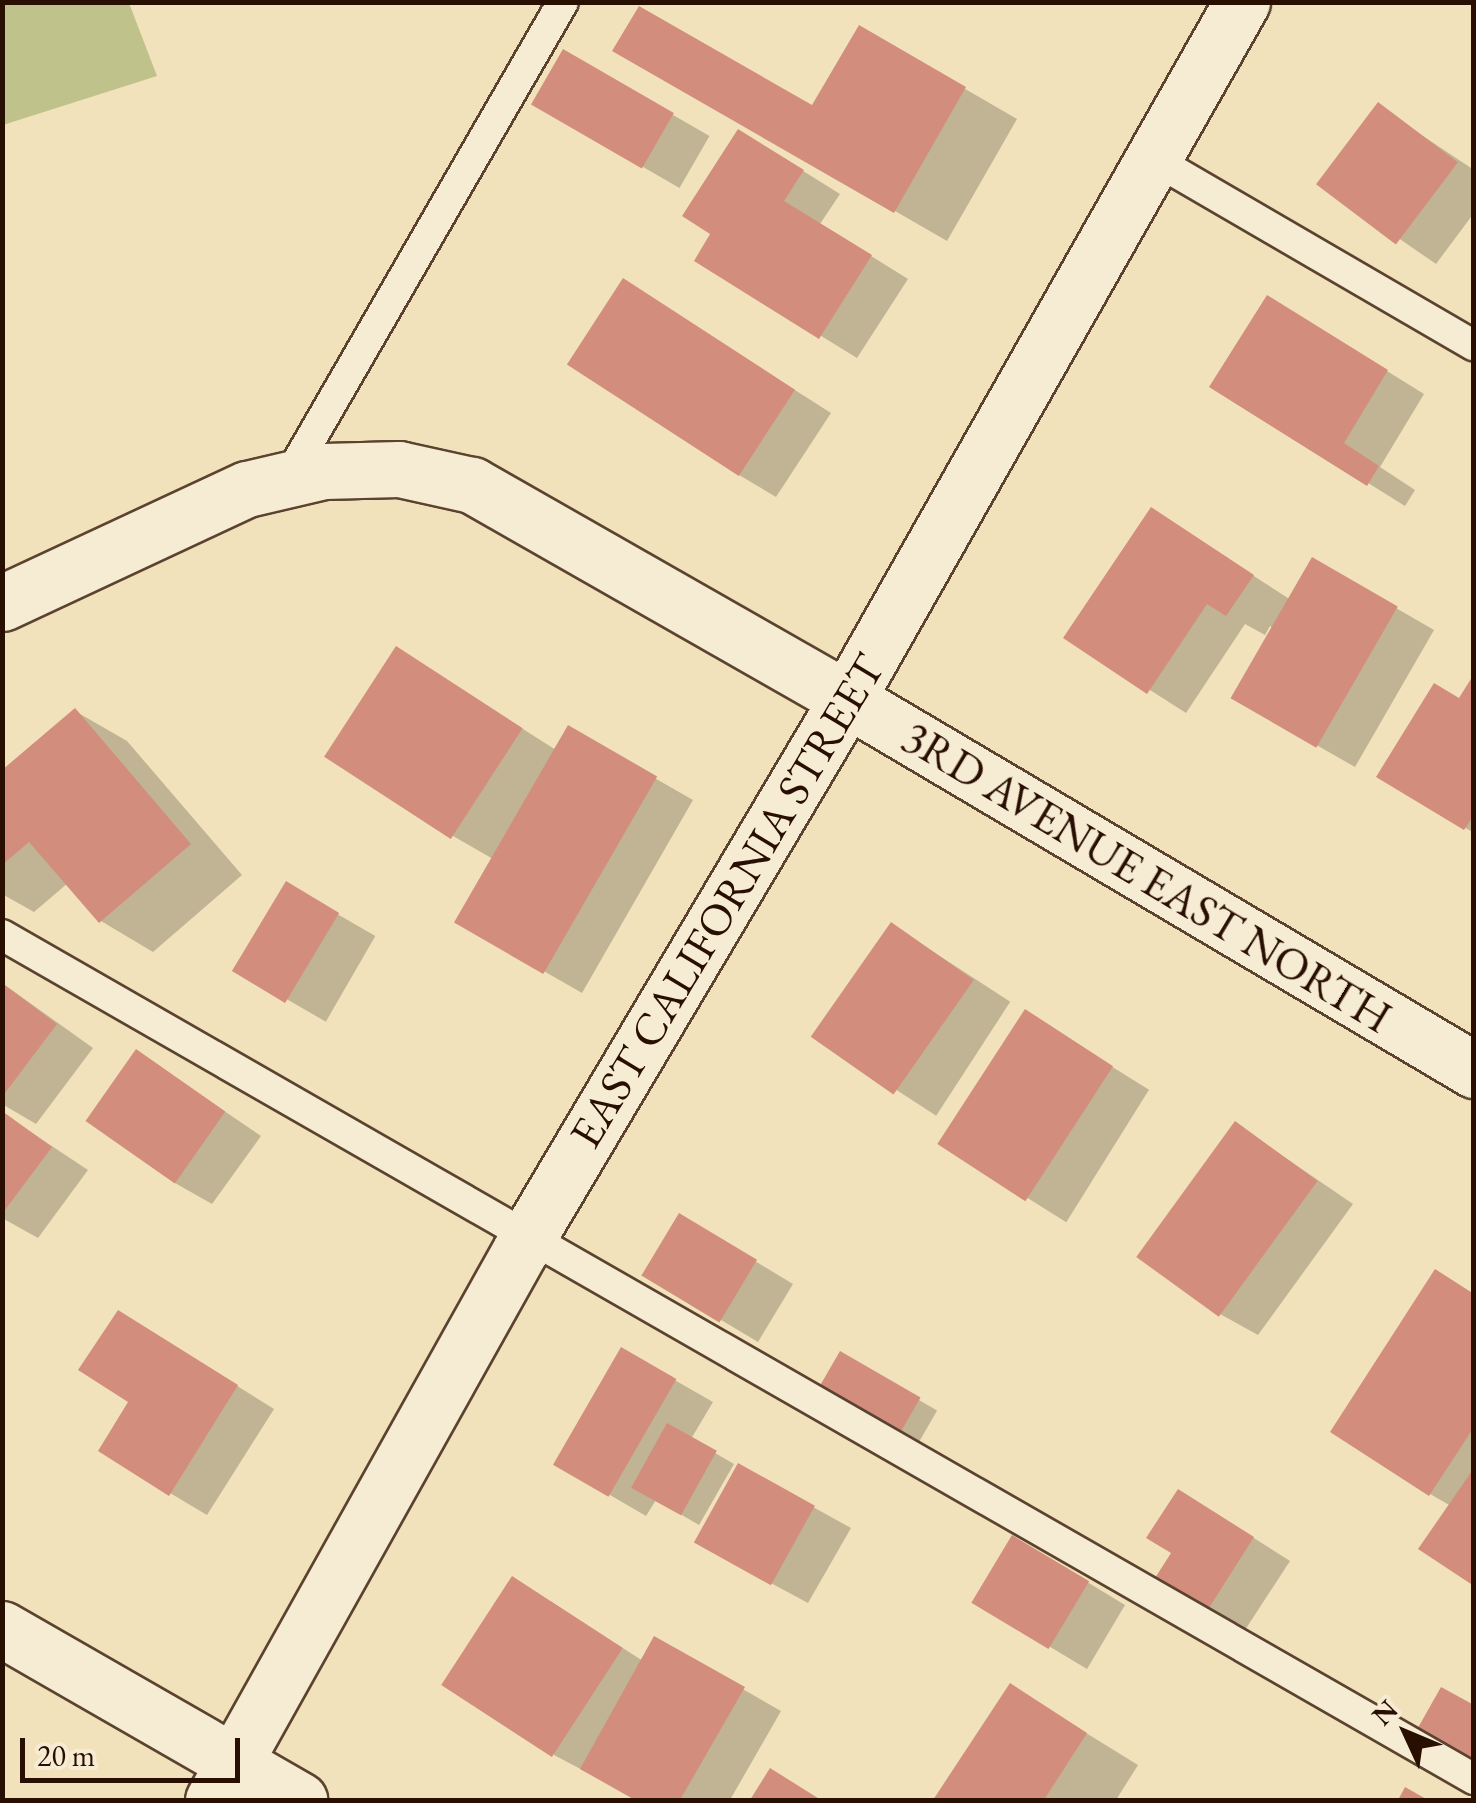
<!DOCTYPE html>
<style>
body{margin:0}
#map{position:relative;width:1476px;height:1803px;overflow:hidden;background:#f1e2bb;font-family:"EB Garamond",serif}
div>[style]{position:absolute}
.green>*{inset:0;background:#c0c28c}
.shadow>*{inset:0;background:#0003;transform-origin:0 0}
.building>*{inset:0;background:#d38d7d;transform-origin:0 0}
.roads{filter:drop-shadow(2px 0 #5b4330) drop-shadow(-2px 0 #5b4330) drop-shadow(0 2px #5b4330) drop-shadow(0 -2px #5b4330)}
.lane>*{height:30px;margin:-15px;padding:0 15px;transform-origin:15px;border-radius:15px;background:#f6ecd3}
.street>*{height:55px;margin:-27.5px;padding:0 27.5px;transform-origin:27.5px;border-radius:27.5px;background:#f6ecd3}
span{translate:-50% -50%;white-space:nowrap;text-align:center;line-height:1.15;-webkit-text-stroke:9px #f6ecd3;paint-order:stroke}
.street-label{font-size:45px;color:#290e02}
.frame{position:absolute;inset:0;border:5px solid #290e02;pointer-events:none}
.north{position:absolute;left:1356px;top:1683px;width:100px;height:100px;-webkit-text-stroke:8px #f6ecd3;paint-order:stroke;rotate:314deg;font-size:28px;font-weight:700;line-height:40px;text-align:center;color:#290e02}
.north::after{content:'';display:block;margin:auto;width:35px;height:45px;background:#290e02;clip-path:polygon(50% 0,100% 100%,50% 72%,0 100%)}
.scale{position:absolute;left:20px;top:1738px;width:220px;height:45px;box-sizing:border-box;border:5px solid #290e02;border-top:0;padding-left:12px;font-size:30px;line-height:35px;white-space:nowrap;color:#290e02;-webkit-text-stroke:8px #f6ecd3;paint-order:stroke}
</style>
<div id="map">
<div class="green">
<div style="clip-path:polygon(2px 3px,129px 3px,157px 76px,3px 125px)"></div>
</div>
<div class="shadow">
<div style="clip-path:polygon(860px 28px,1017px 119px,947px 241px,616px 50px,813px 109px)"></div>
<div style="left:564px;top:52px;width:168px;height:60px;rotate:30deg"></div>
<div style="clip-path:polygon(1378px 106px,1474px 170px,1474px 213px,1436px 264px,1320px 184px)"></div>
<div style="clip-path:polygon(776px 154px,840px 194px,820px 224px,908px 279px,857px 358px,698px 260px)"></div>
<div style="clip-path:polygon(624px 281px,831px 413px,776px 497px,739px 475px)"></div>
<div style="clip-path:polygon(1305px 320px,1424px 394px,1380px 467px,1415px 490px,1405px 506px,1212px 386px)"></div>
<div style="clip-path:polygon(1152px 510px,1291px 600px,1313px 560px,1434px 630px,1355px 767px,1234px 698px,1274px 629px,1270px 626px,1265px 635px,1245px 624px,1186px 713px,1067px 637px)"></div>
<div style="clip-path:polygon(397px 649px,556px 750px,569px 729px,693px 800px,582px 993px,457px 921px,493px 859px,453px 836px)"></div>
<div style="clip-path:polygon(1474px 679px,1474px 833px,1380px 776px,1460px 701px)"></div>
<div style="clip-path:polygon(75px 711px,127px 741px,242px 875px,153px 952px,101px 921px,68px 883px,34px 912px,2px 894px,2px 773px)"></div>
<div style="left:287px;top:885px;width:102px;height:99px;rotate:30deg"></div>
<div style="left:892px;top:925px;width:141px;height:136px;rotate:33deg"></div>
<div style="clip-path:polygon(2px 983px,93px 1048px,36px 1124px,2px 1104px)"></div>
<div style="left:1026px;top:1013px;width:145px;height:156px;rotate:32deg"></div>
<div style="clip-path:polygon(137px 1052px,261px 1136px,212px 1204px,175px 1183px)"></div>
<div style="clip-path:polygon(2px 1113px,88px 1170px,38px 1238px,2px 1218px)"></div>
<div style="clip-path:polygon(1236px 1124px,1353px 1204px,1258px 1335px,1220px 1314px)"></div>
<div style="clip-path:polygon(717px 1238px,793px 1284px,758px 1342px,644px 1274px)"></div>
<div style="clip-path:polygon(1474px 1294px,1474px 1583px,1451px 1506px,1430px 1494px)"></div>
<div style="clip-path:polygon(156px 1335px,274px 1409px,207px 1515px,170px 1493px,132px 1401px)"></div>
<div style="clip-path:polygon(622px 1350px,713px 1402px,691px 1439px,734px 1464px,699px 1525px,656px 1500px,646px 1516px,555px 1463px)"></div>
<div style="left:841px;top:1355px;width:111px;height:36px;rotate:30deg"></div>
<div style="clip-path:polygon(813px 1507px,851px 1528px,808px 1603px,734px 1563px)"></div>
<div style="clip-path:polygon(1216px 1514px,1290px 1561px,1245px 1630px,1208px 1609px,1174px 1552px)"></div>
<div style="clip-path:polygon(1051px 1560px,1125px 1605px,1087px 1669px,975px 1602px)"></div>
<div style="clip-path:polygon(550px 1601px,643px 1661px,655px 1639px,781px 1711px,730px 1800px,639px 1800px,554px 1755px)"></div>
<div style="clip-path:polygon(1010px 1686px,1138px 1765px,1116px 1800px,936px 1800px)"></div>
</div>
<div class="building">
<div style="clip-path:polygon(639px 6px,812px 105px,859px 25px,966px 87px,894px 213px,612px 51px)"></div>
<div style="left:563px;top:49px;width:128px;height:64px;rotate:30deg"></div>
<div style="left:1378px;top:102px;width:100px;height:103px;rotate:37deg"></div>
<div style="clip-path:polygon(738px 129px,804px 170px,784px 201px,872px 255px,819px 339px,694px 261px,710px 234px,682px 216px)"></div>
<div style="left:623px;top:278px;width:205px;height:103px;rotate:33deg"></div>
<div style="clip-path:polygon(1267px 295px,1388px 370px,1344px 443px,1379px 466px,1367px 486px,1209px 387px)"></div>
<div style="clip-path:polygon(1151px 507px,1254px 575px,1226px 616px,1207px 604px,1147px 694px,1063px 638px)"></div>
<div style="left:1312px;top:557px;width:99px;height:163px;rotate:30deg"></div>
<div style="left:396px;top:646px;width:151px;height:132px;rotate:33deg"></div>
<div style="clip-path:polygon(1474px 674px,1474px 815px,1464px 830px,1376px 777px,1434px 683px,1459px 698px)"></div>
<div style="clip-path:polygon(75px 708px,191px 844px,99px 923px,29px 842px,2px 865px,2px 770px)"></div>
<div style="left:568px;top:725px;width:103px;height:228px;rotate:30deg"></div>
<div style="left:286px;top:881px;width:62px;height:105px;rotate:31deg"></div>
<div style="left:891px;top:922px;width:101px;height:140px;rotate:35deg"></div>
<div style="clip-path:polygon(2px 983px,57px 1024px,2px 1097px)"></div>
<div style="left:1025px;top:1009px;width:105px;height:161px;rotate:33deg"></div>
<div style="left:136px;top:1049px;width:109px;height:88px;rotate:35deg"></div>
<div style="clip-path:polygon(2px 1111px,52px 1147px,2px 1214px)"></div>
<div style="left:1235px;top:1121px;width:102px;height:168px;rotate:36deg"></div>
<div style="left:679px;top:1213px;width:91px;height:73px;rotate:31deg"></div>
<div style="clip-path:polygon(1435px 1269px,1474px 1294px,1474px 1427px,1429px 1496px,1330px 1432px)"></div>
<div style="clip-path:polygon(118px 1310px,238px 1385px,169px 1496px,98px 1451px,128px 1402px,78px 1370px)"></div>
<div style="left:621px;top:1347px;width:64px;height:136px;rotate:30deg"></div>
<div style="left:840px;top:1351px;width:93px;height:41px;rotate:30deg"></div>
<div style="left:667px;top:1423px;width:57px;height:74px;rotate:29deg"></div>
<div style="left:738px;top:1463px;width:88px;height:91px;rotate:29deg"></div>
<div style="clip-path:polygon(1474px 1468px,1474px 1586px,1418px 1549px)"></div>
<div style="clip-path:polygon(1178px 1489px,1254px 1537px,1207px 1611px,1155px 1578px,1171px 1553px,1146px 1538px)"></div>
<div style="left:1012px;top:1535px;width:90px;height:79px;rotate:31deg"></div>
<div style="left:512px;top:1576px;width:132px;height:130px;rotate:33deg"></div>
<div style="clip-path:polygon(654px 1636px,745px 1687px,680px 1800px,635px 1800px,580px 1769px)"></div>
<div style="clip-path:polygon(1010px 1683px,1087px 1733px,1044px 1800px,933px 1800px)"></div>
<div style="clip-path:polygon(1441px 1687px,1474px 1705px,1474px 1767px,1415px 1733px)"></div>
<div style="clip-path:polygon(770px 1768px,821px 1800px,750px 1800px)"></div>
<div style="clip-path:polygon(1405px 1787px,1428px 1800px,1398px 1800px)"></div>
</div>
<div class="roads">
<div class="lane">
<div style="left:1155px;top:160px;width:369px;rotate:30.2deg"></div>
<div style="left:287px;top:480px;width:552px;rotate:-60deg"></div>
<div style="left:2px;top:935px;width:1697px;rotate:29.83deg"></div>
</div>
<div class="street">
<div style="left:2px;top:603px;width:270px;rotate:-25deg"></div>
<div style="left:247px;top:489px;width:79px;rotate:-13.2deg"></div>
<div style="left:324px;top:471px;width:75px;rotate:-1.5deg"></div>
<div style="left:399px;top:469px;width:75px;rotate:12.4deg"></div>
<div style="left:472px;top:485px;width:432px;rotate:29.7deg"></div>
<div style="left:847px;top:699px;width:729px;rotate:30.61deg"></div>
<div style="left:2px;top:1629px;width:343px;rotate:29.9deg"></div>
<div style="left:213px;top:1800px;width:631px;rotate:-60.8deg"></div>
<div style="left:521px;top:1249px;width:639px;rotate:-59.34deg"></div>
<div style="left:847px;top:699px;width:801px;rotate:-60.46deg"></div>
</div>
</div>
<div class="street-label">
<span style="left:1147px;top:877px;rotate:31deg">3RD AVENUE EAST NORTH</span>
<span style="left:727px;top:901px;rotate:-59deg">EAST CALIFORNIA STREET</span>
</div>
<div class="frame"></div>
<div class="north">N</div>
<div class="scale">20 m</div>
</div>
